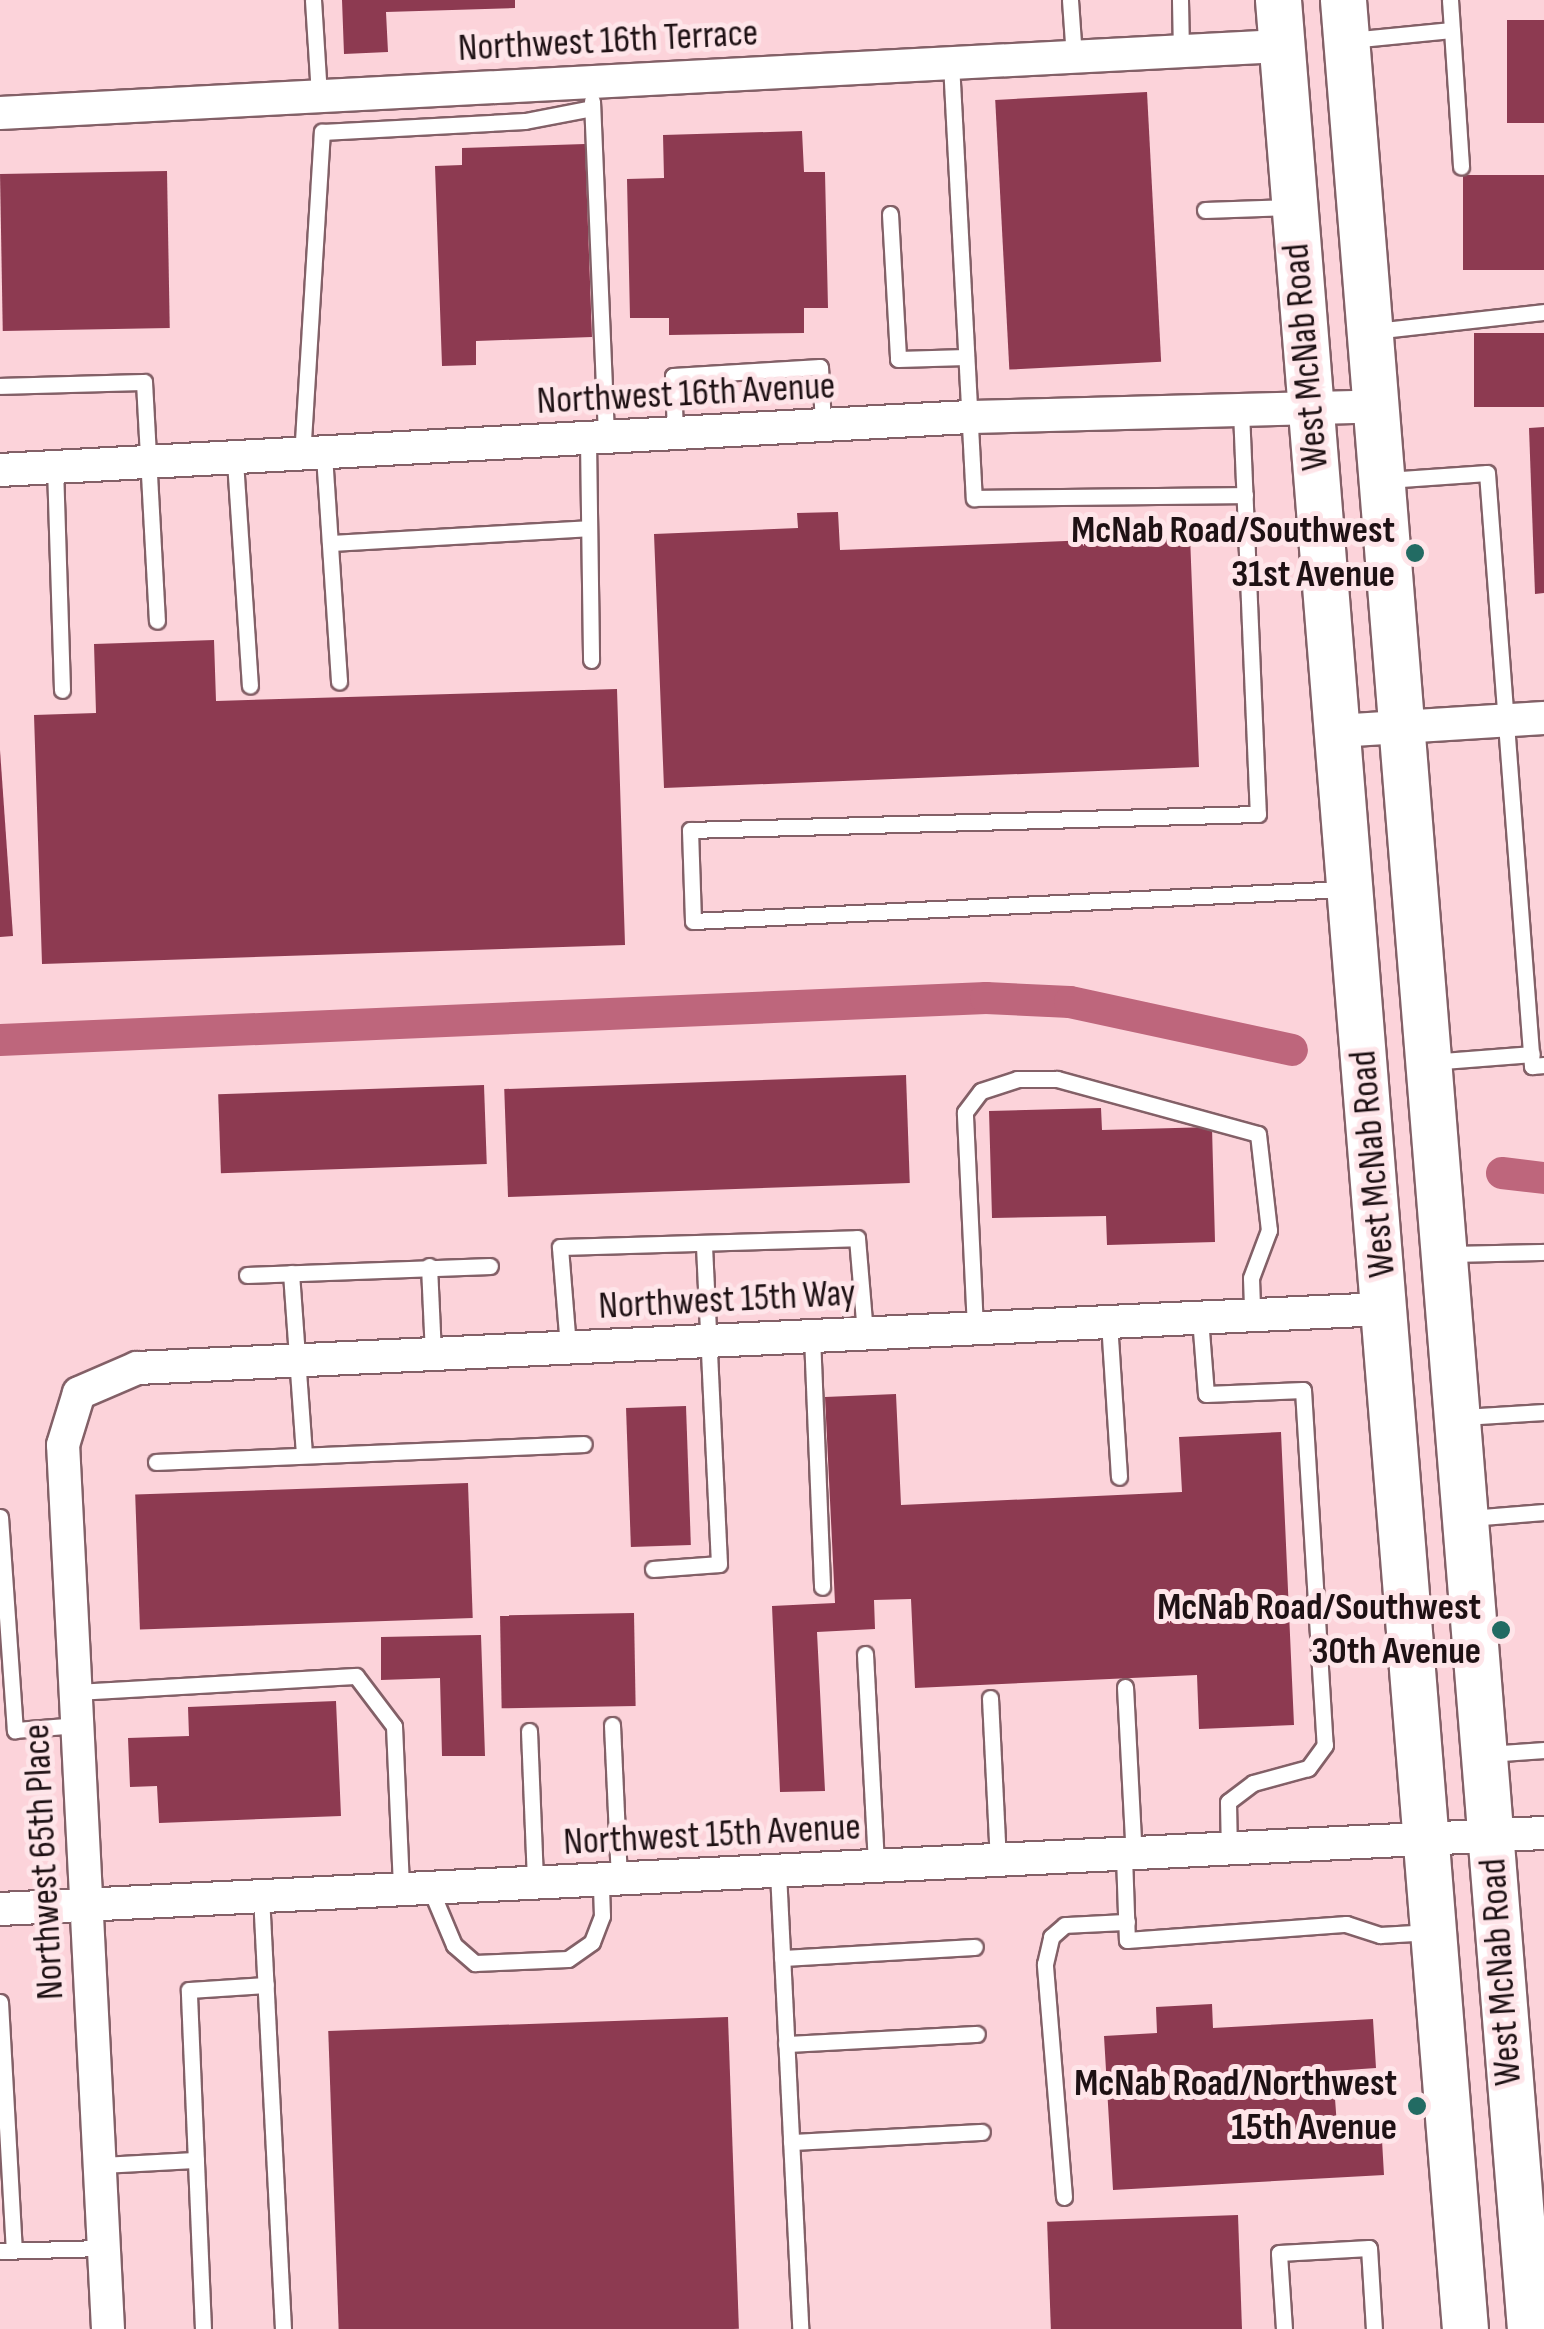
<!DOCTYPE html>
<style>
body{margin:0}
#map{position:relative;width:1544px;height:2329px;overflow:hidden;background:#fcd3da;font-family:"Sofia Sans Condensed",sans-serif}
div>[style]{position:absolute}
.canal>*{height:32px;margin:-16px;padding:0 16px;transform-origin:16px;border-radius:16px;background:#be667c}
.building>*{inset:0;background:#8d3a51;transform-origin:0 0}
.roads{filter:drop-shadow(2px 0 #836067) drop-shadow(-2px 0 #836067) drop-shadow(0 2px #836067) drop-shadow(0 -2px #836067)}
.service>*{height:15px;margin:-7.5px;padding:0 7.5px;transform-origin:7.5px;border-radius:7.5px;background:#fff}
.minor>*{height:32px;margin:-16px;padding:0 16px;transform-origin:16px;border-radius:16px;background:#fff}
.secondary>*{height:45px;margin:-22.5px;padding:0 22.5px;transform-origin:22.5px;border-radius:22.5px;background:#fff}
.dots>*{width:28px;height:28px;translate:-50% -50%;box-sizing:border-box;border:5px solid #fee5e9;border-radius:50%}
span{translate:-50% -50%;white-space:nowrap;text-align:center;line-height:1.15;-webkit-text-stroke:10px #fee5e9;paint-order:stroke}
.street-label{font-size:38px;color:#1e1114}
.poi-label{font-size:38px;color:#1e1114;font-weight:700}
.right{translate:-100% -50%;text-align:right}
</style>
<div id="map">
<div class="canal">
<div style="left:0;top:1040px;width:987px;rotate:-2.44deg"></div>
<div style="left:986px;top:998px;width:84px;rotate:2.7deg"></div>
<div style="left:1070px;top:1002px;width:227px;rotate:12.2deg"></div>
<div style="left:1502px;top:1173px;width:42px;rotate:6.8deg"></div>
</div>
<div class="building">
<div style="clip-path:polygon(342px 0,515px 0,515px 8px,386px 12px,388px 52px,344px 54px)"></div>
<div style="left:1544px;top:20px;width:103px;height:37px;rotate:90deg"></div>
<div style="left:1147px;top:92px;width:270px;height:152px;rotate:87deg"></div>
<div style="clip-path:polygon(802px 131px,804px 172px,825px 172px,828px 308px,804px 308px,804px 333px,669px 335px,669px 318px,630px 318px,627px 179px,664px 178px,663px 135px)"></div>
<div style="clip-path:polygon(585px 144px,592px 337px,476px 341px,476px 365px,442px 366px,435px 166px,462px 165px,462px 148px)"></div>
<div style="left:167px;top:171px;width:157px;height:167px;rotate:89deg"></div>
<div style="left:1544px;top:175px;width:95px;height:81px;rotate:90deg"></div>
<div style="left:1544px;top:333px;width:74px;height:70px;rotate:90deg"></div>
<div style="clip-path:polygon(1544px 427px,1544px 593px,1535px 594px,1529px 428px)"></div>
<div style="clip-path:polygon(838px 512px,840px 550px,1190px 536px,1199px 767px,664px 788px,654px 534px,798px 528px,797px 513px)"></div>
<div style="clip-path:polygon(214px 640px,216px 701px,617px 689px,625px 945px,42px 964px,34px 715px,96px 713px,94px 644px)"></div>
<div style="clip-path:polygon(0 750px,13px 936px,0 937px)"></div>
<div style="left:906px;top:1075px;width:108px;height:402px;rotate:88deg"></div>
<div style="left:484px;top:1085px;width:79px;height:266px;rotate:88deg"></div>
<div style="clip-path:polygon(1101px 1108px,1102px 1130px,1212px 1127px,1215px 1242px,1107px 1245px,1106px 1216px,992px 1218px,989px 1111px)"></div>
<div style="clip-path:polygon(896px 1394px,901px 1505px,1182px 1492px,1179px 1437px,1281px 1432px,1294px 1725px,1199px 1729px,1197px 1675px,915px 1688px,911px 1599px,874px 1600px,875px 1629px,817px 1632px,825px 1791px,780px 1792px,772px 1606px,835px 1603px,825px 1397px)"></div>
<div style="left:686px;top:1406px;width:139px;height:60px;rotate:88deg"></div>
<div style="left:468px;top:1483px;width:135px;height:333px;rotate:88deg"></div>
<div style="left:634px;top:1613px;width:93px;height:134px;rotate:89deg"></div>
<div style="clip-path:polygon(481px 1635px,485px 1756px,442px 1756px,440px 1678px,381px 1680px,381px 1637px)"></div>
<div style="clip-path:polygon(336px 1701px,341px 1816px,159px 1823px,157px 1786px,130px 1787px,128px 1738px,189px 1736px,188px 1707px)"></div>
<div style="clip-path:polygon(1212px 2004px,1213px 2028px,1373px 2019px,1376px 2068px,1333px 2071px,1337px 2126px,1381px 2123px,1384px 2175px,1113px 2190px,1104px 2036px,1157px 2033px,1156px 2007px)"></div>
<div style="left:728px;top:2017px;width:312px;height:400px;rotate:88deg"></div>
<div style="left:1238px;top:2215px;width:114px;height:191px;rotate:88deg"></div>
</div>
<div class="roads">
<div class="service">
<div style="left:313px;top:0;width:96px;rotate:86.4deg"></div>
<div style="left:1070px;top:0;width:57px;rotate:86deg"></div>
<div style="left:1180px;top:0;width:51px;rotate:88.9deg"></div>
<div style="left:1450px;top:0;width:167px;rotate:86.2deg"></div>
<div style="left:1350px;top:40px;width:102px;rotate:-5.6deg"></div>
<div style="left:951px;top:63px;width:436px;rotate:87deg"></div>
<div style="left:974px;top:498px;width:271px;rotate:-0.6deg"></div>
<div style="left:592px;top:101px;width:337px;rotate:87.6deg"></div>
<div style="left:1205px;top:210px;width:85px;rotate:-2deg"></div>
<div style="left:890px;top:214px;width:145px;rotate:86.8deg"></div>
<div style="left:898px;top:359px;width:68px;rotate:-1.7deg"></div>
<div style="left:1374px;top:331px;width:171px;rotate:-6.4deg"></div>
<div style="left:0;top:386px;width:144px;rotate:-1.6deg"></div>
<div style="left:144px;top:382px;width:239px;rotate:86.9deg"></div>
<div style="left:1241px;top:411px;width:403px;rotate:87.6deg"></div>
<div style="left:1258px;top:814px;width:568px;rotate:178.39deg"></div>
<div style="left:690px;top:830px;width:91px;rotate:88.1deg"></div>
<div style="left:693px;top:921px;width:653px;rotate:-2.81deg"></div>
<div style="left:675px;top:434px;width:58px;rotate:-92deg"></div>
<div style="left:673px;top:376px;width:147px;rotate:-3.5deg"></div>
<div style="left:820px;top:367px;width:58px;rotate:87deg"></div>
<div style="left:588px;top:440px;width:220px;rotate:89.2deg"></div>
<div style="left:324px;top:455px;width:227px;rotate:86.2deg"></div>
<div style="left:302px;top:457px;width:326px;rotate:-86.5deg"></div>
<div style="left:322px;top:132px;width:203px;rotate:-3.1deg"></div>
<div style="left:525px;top:121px;width:68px;rotate:-11deg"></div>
<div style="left:235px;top:461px;width:225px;rotate:86.2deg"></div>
<div style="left:55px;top:467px;width:223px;rotate:88.2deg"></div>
<div style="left:1387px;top:480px;width:100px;rotate:-4deg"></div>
<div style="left:1487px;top:473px;width:595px;rotate:85.66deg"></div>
<div style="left:1532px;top:1066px;width:12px;rotate:-5deg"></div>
<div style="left:330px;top:543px;width:259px;rotate:-3.3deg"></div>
<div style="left:1431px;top:1062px;width:101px;rotate:-4.5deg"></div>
<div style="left:1447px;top:1254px;width:97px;rotate:-1.2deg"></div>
<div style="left:429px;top:1266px;width:88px;rotate:87.4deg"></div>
<div style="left:291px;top:1273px;width:182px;rotate:85.9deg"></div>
<div style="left:247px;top:1275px;width:243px;rotate:-2.1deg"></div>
<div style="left:1200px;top:1318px;width:76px;rotate:85.5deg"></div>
<div style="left:1206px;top:1394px;width:97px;rotate:-2.4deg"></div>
<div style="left:1303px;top:1390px;width:356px;rotate:86.5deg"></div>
<div style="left:1325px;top:1745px;width:29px;rotate:126deg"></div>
<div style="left:1308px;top:1768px;width:57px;rotate:164.7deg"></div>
<div style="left:1253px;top:1783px;width:31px;rotate:143deg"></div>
<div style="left:1228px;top:1802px;width:50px;rotate:88.9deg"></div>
<div style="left:1109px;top:1322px;width:155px;rotate:86.3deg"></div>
<div style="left:975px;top:1328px;width:216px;rotate:-92.7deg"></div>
<div style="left:965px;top:1112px;width:26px;rotate:-53deg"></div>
<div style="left:981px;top:1091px;width:38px;rotate:-18deg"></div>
<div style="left:1017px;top:1079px;width:40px"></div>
<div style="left:1057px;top:1079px;width:208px;rotate:15.3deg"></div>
<div style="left:1258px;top:1134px;width:97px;rotate:83.5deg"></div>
<div style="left:1269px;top:1230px;width:51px;rotate:110.6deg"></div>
<div style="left:1251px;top:1278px;width:38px;rotate:88deg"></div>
<div style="left:812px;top:1336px;width:251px;rotate:87.7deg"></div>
<div style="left:568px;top:1347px;width:100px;rotate:-94.6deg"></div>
<div style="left:560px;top:1247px;width:297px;rotate:-1.7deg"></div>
<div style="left:857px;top:1238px;width:95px;rotate:85.2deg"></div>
<div style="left:1463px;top:1417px;width:81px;rotate:-3.5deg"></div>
<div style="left:156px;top:1462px;width:428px;rotate:-2.4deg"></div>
<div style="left:0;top:1517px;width:214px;rotate:86deg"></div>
<div style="left:15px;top:1730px;width:62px;rotate:-4.6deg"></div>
<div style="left:1470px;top:1518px;width:74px;rotate:-4.6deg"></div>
<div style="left:653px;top:1569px;width:66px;rotate:-4.3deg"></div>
<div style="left:719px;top:1564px;width:321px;rotate:-92.7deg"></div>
<div style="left:865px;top:1654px;width:213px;rotate:87deg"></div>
<div style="left:1125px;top:1687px;width:169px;rotate:87deg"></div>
<div style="left:75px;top:1692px;width:281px;rotate:-3.3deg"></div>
<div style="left:356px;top:1676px;width:63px;rotate:52.8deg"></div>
<div style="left:394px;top:1726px;width:163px;rotate:87.5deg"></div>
<div style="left:990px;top:1698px;width:164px;rotate:87.2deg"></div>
<div style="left:612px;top:1725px;width:154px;rotate:87.4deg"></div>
<div style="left:529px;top:1731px;width:152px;rotate:87.7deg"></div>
<div style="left:1488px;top:1754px;width:56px;rotate:-4.1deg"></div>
<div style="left:1124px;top:1856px;width:84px;rotate:88deg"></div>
<div style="left:1127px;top:1940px;width:220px;rotate:-4.2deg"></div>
<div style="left:1346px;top:1924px;width:36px;rotate:18deg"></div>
<div style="left:1380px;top:1935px;width:51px;rotate:-3.4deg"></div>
<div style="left:778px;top:1872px;width:458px;rotate:87.2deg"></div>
<div style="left:430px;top:1888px;width:62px;rotate:67.2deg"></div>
<div style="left:454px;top:1945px;width:28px;rotate:41deg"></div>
<div style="left:475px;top:1963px;width:93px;rotate:-2.5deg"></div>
<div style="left:568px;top:1959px;width:29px;rotate:-35deg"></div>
<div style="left:592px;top:1942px;width:28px;rotate:-69deg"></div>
<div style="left:602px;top:1916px;width:36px;rotate:-92deg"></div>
<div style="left:261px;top:1895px;width:435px;rotate:87.1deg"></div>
<div style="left:782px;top:1958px;width:193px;rotate:-3.3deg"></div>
<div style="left:0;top:2002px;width:249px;rotate:86.8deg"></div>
<div style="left:786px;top:2044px;width:191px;rotate:-3deg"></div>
<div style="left:791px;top:2142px;width:191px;rotate:-3deg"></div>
<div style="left:100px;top:2165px;width:96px;rotate:-3deg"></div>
<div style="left:1064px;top:2197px;width:234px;rotate:-94.7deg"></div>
<div style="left:1045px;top:1964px;width:28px;rotate:-77deg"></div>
<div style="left:1051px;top:1937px;width:18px;rotate:-41deg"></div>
<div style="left:1065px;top:1925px;width:62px;rotate:-2.8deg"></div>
<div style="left:0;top:2251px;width:104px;rotate:-1.7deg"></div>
<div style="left:203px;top:2329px;width:339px;rotate:-92.4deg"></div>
<div style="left:189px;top:1990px;width:77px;rotate:-3.7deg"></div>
<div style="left:1284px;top:2329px;width:76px;rotate:-93.8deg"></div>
<div style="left:1279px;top:2253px;width:90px;rotate:-3.2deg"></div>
<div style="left:1369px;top:2248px;width:81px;rotate:86.5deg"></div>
</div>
<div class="minor">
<div style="left:0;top:113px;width:1282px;rotate:-3deg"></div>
<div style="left:0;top:470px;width:970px;rotate:-3.13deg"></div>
<div style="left:969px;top:417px;width:407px;rotate:-1.5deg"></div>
<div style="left:1337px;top:731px;width:207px;rotate:-3.6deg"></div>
<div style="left:0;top:1909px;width:1546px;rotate:-2.82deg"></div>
<div style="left:108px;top:2329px;width:885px;rotate:-92.91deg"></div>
<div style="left:63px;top:1445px;width:54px;rotate:-72.9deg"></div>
<div style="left:79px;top:1393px;width:63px;rotate:-23.3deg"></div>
<div style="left:137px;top:1368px;width:1248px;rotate:-2.71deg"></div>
</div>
<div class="secondary">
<div style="left:1278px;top:0;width:2336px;rotate:85.41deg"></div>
<div style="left:1343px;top:0;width:2336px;rotate:85.41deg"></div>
</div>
</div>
<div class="dots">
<div style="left:1415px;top:553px;background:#226b63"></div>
<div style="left:1501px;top:1630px;background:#226b63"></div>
<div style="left:1417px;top:2106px;background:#226b63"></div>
</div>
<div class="street-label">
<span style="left:608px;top:41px;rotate:-3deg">Northwest 16th Terrace</span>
<span style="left:1306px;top:357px;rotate:-95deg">West McNab Road</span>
<span style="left:686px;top:394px;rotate:-3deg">Northwest 16th Avenue</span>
<span style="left:1373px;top:1164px;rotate:-95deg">West McNab Road</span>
<span style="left:727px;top:1300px;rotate:-3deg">Northwest 15th Way</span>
<span style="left:712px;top:1835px;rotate:-3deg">Northwest 15th Avenue</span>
<span style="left:44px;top:1862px;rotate:-93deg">Northwest 65th Place</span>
<span style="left:1501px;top:1972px;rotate:-94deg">West McNab Road</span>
</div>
<div class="poi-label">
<span class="right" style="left:1395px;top:553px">McNab Road/Southwest<br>31st Avenue</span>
<span class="right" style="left:1481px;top:1630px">McNab Road/Southwest<br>30th Avenue</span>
<span class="right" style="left:1397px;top:2106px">McNab Road/Northwest<br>15th Avenue</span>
</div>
</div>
